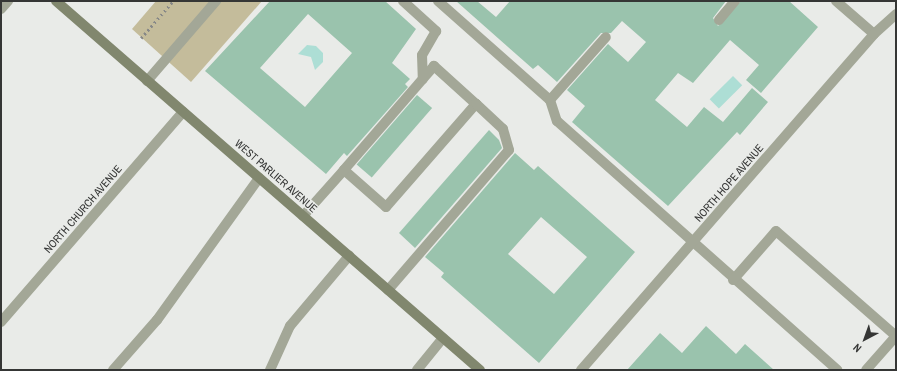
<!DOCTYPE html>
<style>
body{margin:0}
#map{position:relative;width:897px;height:371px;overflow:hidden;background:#e9ebe8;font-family:"Archivo Narrow",sans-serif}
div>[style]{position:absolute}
.green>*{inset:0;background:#c4bc9b}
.water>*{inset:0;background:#added5;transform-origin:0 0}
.building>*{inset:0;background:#9ac3ad;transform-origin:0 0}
.path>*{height:2.5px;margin-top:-1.25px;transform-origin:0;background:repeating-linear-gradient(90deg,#878887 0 2px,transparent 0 5px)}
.lane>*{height:10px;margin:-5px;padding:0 5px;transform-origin:5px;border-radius:5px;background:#a3a797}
.street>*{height:10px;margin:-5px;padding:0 5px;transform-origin:5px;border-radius:5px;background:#a3a797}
.secondary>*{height:10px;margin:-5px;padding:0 5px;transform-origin:5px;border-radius:5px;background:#81876e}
span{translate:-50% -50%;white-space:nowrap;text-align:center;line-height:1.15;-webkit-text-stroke:3px #e9ebe8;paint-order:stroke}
.street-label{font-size:11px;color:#353635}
.frame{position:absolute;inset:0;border:2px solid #353635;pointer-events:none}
.north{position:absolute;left:845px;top:319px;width:40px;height:40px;-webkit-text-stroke:3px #e9ebe8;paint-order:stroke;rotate:221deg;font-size:11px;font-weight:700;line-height:16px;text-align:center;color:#353635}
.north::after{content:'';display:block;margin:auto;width:14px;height:18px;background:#353635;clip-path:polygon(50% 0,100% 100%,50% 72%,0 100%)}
</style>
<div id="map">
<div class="green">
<div style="clip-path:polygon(156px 1px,262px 1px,191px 82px,132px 29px)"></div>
</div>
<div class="water">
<div style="clip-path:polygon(307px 45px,316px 46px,323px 53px,323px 62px,315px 70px,311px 57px,298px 54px)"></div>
<div style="left:733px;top:76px;width:13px;height:33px;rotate:45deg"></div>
</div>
<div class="building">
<div style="clip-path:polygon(evenodd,270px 1px,385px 1px,416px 29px,392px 63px,410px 79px,405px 84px,408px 87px,347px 156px,344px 153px,326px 174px,205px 71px,270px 1px,308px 14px,352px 53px,305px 107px,260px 68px,308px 14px)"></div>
<div style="clip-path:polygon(456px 1px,477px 1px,496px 17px,510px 1px,726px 1px,713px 18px,718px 26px,741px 1px,789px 1px,818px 27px,761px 93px,746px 80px,759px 65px,730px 40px,693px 83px,678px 73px,655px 100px,687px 127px,704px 107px,723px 122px,752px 88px,768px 102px,740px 135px,737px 132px,668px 206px,572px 122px,585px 106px,567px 90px,608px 44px,628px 62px,646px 42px,622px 21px,611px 33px,601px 33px,557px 82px,538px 65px,533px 69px)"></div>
<div style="left:417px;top:95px;width:20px;height:92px;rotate:41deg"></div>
<div style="clip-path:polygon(489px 130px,499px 140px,502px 148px,415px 248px,399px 233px)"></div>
<div style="clip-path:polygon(evenodd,515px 153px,534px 170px,538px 166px,635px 252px,539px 363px,441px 277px,444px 273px,425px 257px,515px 153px,541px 217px,587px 257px,554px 294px,508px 254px,541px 217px)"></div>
<div style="clip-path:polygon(706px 326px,736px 354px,745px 344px,774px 370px,627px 370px,660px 333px,682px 353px)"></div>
</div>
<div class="path">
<div style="left:141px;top:38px;width:49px;rotate:-49.1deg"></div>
</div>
<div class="lane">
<div style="left:403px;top:1px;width:45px;rotate:42.3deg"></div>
<div style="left:436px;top:31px;width:28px;rotate:120deg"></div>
<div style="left:422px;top:55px;width:24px;rotate:88deg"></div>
<div style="left:438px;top:1px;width:149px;rotate:41.5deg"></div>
<div style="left:550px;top:100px;width:22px;rotate:72deg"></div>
<div style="left:557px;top:121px;width:375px;rotate:41.6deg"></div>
<div style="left:719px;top:20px;width:25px;rotate:-50deg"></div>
<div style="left:147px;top:81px;width:106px;rotate:-49.2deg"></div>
<div style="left:550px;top:100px;width:84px;rotate:-48.4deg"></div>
<div style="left:303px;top:216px;width:62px;rotate:-48.3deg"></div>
<div style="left:344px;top:170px;width:56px;rotate:41.4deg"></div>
<div style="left:386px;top:207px;width:137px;rotate:-48.9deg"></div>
<div style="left:476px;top:104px;width:57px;rotate:-137.9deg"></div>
<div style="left:434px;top:66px;width:138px;rotate:130.9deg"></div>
<div style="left:733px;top:280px;width:65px;rotate:-48.7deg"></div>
<div style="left:776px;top:231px;width:159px;rotate:41.2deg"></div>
<div style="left:896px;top:336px;width:45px;rotate:131.4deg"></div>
<div style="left:388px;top:290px;width:185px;rotate:-49.2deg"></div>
<div style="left:509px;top:150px;width:22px;rotate:-106deg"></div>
<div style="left:503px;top:129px;width:37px;rotate:-137deg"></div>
<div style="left:113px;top:370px;width:67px;rotate:-48.7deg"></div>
<div style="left:157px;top:320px;width:175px;rotate:-54.3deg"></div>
<div style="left:417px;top:370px;width:41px;rotate:-50.9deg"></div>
</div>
<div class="street">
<div style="left:836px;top:1px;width:50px;rotate:41deg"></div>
<div style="left:1px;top:9px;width:11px;rotate:-49deg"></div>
<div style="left:1px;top:322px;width:278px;rotate:-49.1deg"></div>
<div style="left:270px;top:370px;width:48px;rotate:-65.6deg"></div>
<div style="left:290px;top:326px;width:92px;rotate:-49.9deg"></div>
<div style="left:581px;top:370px;width:446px;rotate:-48.9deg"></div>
<div style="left:874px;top:34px;width:30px;rotate:-42deg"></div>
</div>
<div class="secondary">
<div style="left:56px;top:1px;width:562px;rotate:41.03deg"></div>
</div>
<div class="street-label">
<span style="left:276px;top:176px;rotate:41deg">WEST PARLIER AVENUE</span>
<span style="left:729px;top:183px;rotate:-49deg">NORTH HOPE AVENUE</span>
<span style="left:83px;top:209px;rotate:-49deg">NORTH CHURCH AVENUE</span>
</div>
<div class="frame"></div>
<div class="north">N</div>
</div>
